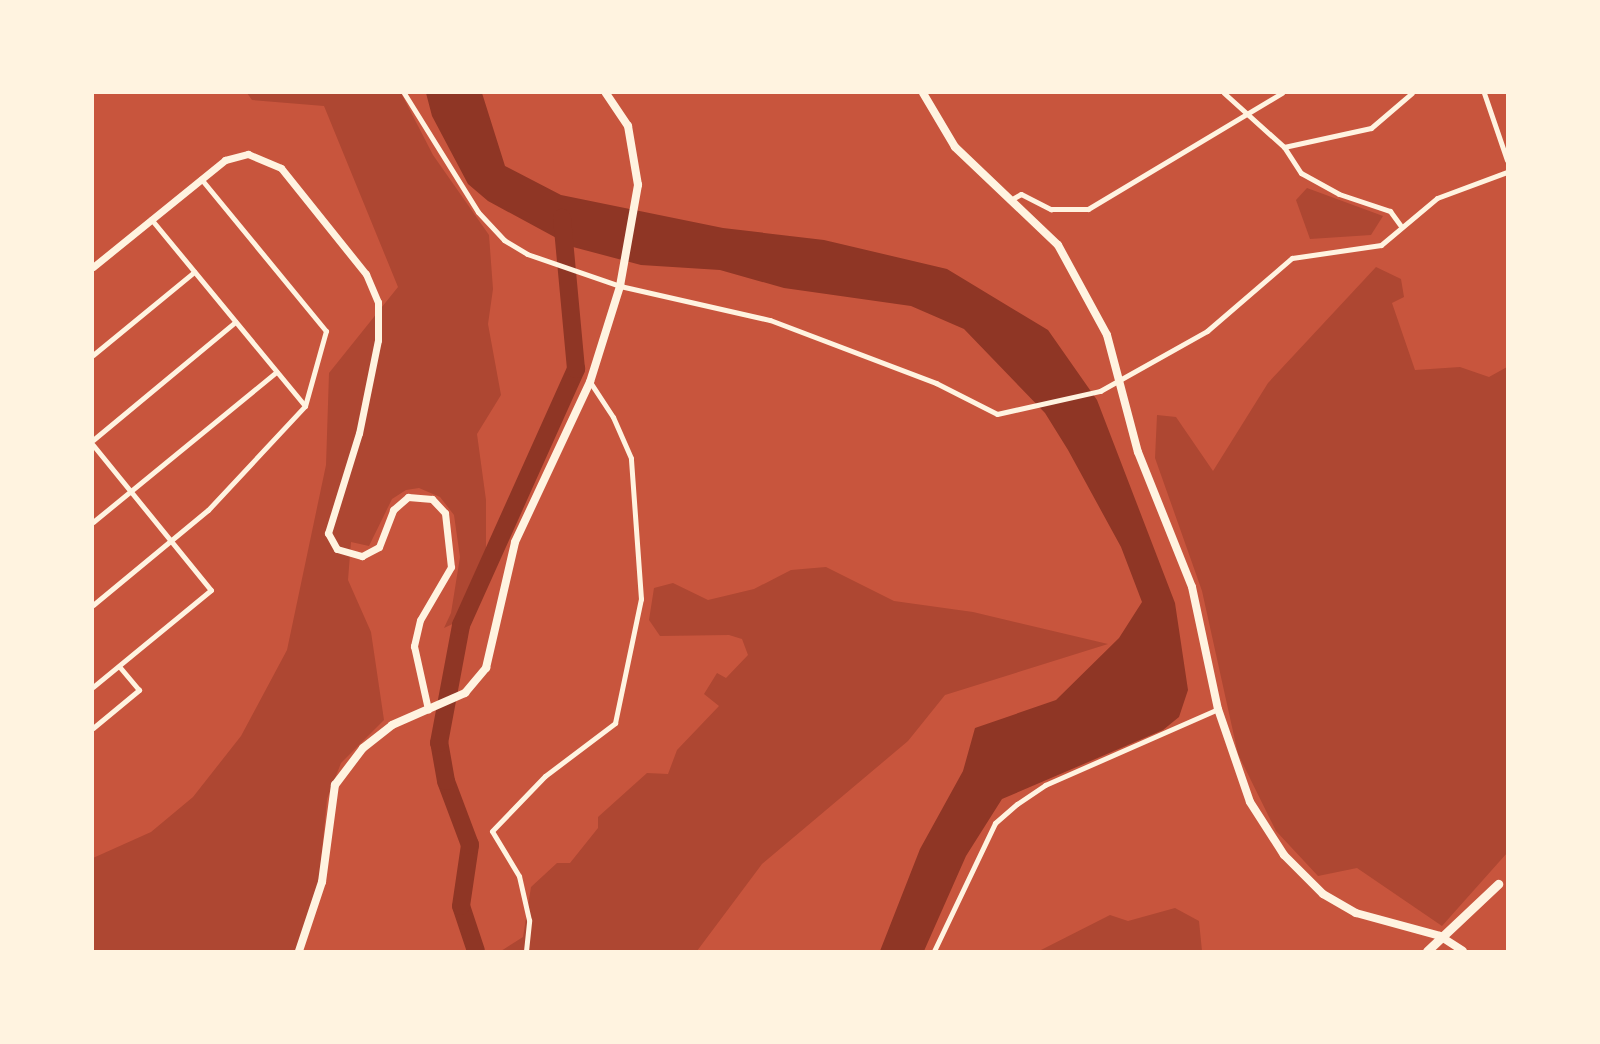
<!DOCTYPE html>
<style>
body{margin:0}
#map{position:relative;width:1600px;height:1044px;overflow:hidden;background:#c8553d;font-family:Inter,sans-serif}
div>[style]{position:absolute}
.green>*{inset:0;background:#ae4732}
.water>*{inset:0;background:#8f3625}
.river>*{height:18px;margin:-9px;padding:0 9px;transform-origin:9px;border-radius:9px;background:#8f3625}
.minor>*{height:5px;margin:-2.5px;padding:0 2.5px;transform-origin:2.5px;border-radius:2.5px;background:#fff3e0}
.tertiary>*{height:7px;margin:-3.5px;padding:0 3.5px;transform-origin:3.5px;border-radius:3.5px;background:#fff3e0}
.secondary>*{height:8px;margin:-4px;padding:0 4px;transform-origin:4px;border-radius:4px;background:#fff3e0}
.trunk>*{height:9px;margin:-4.5px;padding:0 4.5px;transform-origin:4.5px;border-radius:4.5px;background:#fff3e0}
span{translate:-50% -50%;white-space:nowrap;text-align:center;line-height:1.15;-webkit-text-stroke:4.5px #fff3e0;paint-order:stroke}
.frame{position:absolute;inset:0;border:94px solid #fff3e0;pointer-events:none}
</style>
<div id="map">
<div class="green">
<div style="clip-path:polygon(247px 93px,401px 93px,433px 155px,489px 235px,493px 289px,488px 324px,501px 395px,477px 434px,486px 500px,486px 565px,459px 621px,444px 628px,451px 613px,460px 557px,454px 515px,440px 497px,419px 488px,406px 490px,392px 499px,369px 546px,351px 542px,348px 580px,371px 632px,384px 720px,341px 763px,327px 799px,319px 882px,295px 951px,93px 951px,93px 858px,151px 832px,193px 797px,241px 736px,287px 650px,326px 465px,329px 373px,398px 287px,324px 106px,252px 100px)"></div>
<div style="clip-path:polygon(1307px 188px,1383px 216px,1371px 235px,1310px 239px,1296px 200px)"></div>
<div style="clip-path:polygon(1376px 267px,1401px 279px,1404px 297px,1392px 303px,1415px 370px,1460px 367px,1489px 377px,1507px 367px,1507px 853px,1442px 926px,1357px 868px,1318px 876px,1276px 831px,1238px 754px,1202px 591px,1155px 458px,1157px 415px,1176px 417px,1213px 471px,1268px 383px)"></div>
<div style="clip-path:polygon(826px 567px,894px 601px,973px 612px,1108px 644px,945px 695px,908px 741px,762px 864px,697px 951px,501px 951px,523px 937px,531px 887px,557px 863px,570px 863px,598px 828px,598px 817px,647px 773px,668px 774px,677px 750px,719px 706px,704px 694px,717px 673px,726px 678px,748px 655px,742px 639px,729px 635px,660px 636px,649px 620px,654px 588px,673px 583px,708px 600px,754px 589px,791px 570px)"></div>
<div style="clip-path:polygon(1175px 908px,1199px 921px,1202px 951px,1039px 951px,1110px 915px,1128px 921px)"></div>
</div>
<div class="water">
<div style="clip-path:polygon(426px 93px,482px 93px,505px 166px,561px 195px,723px 228px,824px 240px,947px 269px,1048px 330px,1097px 400px,1175px 603px,1188px 690px,1179px 717px,1163px 730px,1002px 799px,966px 856px,924px 951px,880px 951px,920px 849px,963px 771px,975px 728px,1056px 700px,1119px 638px,1142px 602px,1121px 547px,1068px 450px,1045px 413px,964px 329px,911px 306px,784px 288px,720px 270px,641px 265px,573px 247px,488px 201px,468px 184px,432px 116px)"></div>
</div>
<div class="river">
<div style="left:476px;top:951px;width:47px;rotate:-108.4deg"></div>
<div style="left:461px;top:906px;width:62px;rotate:-81.6deg"></div>
<div style="left:470px;top:845px;width:68px;rotate:-110.6deg"></div>
<div style="left:446px;top:781px;width:39px;rotate:-100deg"></div>
<div style="left:439px;top:743px;width:120px;rotate:-79.4deg"></div>
<div style="left:461px;top:625px;width:281px;rotate:-65.8deg"></div>
<div style="left:576px;top:369px;width:152px;rotate:-95.3deg"></div>
</div>
<div class="minor">
<div style="left:404px;top:93px;width:140px;rotate:58.1deg"></div>
<div style="left:478px;top:212px;width:38px;rotate:47deg"></div>
<div style="left:504px;top:240px;width:27px;rotate:31deg"></div>
<div style="left:527px;top:254px;width:98px;rotate:19deg"></div>
<div style="left:620px;top:286px;width:154px;rotate:12.8deg"></div>
<div style="left:770px;top:320px;width:178px;rotate:20.8deg"></div>
<div style="left:936px;top:383px;width:68px;rotate:26.9deg"></div>
<div style="left:997px;top:414px;width:106px;rotate:-12.6deg"></div>
<div style="left:1100px;top:391px;width:123px;rotate:-29.3deg"></div>
<div style="left:1207px;top:331px;width:112px;rotate:-40.7deg"></div>
<div style="left:1292px;top:258px;width:90px;rotate:-8.3deg"></div>
<div style="left:1381px;top:245px;width:73px;rotate:-40deg"></div>
<div style="left:1437px;top:198px;width:75px;rotate:-20.4deg"></div>
<div style="left:1224px;top:93px;width:81px;rotate:42deg"></div>
<div style="left:1284px;top:147px;width:31px;rotate:57deg"></div>
<div style="left:1301px;top:173px;width:43px;rotate:28.9deg"></div>
<div style="left:1339px;top:194px;width:54px;rotate:18.4deg"></div>
<div style="left:1390px;top:211px;width:17px;rotate:54deg"></div>
<div style="left:1484px;top:93px;width:71px;rotate:71.1deg"></div>
<div style="left:1284px;top:147px;width:89px;rotate:-12.3deg"></div>
<div style="left:1371px;top:128px;width:54px;rotate:-40.5deg"></div>
<div style="left:1014px;top:198px;width:8px;rotate:-30deg"></div>
<div style="left:1021px;top:194px;width:34px;rotate:27deg"></div>
<div style="left:1051px;top:209px;width:37px"></div>
<div style="left:1088px;top:209px;width:226px;rotate:-30.9deg"></div>
<div style="left:151px;top:219px;width:242px;rotate:50.5deg"></div>
<div style="left:305px;top:406px;width:78px;rotate:-74.4deg"></div>
<div style="left:326px;top:331px;width:197px;rotate:-129.4deg"></div>
<div style="left:93px;top:355px;width:131px;rotate:-39.4deg"></div>
<div style="left:93px;top:440px;width:185px;rotate:-39.7deg"></div>
<div style="left:93px;top:445px;width:187px;rotate:50.9deg"></div>
<div style="left:211px;top:590px;width:153px;rotate:140.6deg"></div>
<div style="left:93px;top:522px;width:237px;rotate:-39.3deg"></div>
<div style="left:93px;top:605px;width:149px;rotate:-39.6deg"></div>
<div style="left:208px;top:510px;width:142px;rotate:-47deg"></div>
<div style="left:93px;top:728px;width:60px;rotate:-39.6deg"></div>
<div style="left:139px;top:690px;width:31px;rotate:-130deg"></div>
<div style="left:526px;top:951px;width:31px;rotate:-84deg"></div>
<div style="left:529px;top:920px;width:45px;rotate:-102.8deg"></div>
<div style="left:519px;top:876px;width:52px;rotate:-121deg"></div>
<div style="left:492px;top:831px;width:76px;rotate:-46.1deg"></div>
<div style="left:545px;top:776px;width:88px;rotate:-37.1deg"></div>
<div style="left:615px;top:723px;width:127px;rotate:-78.2deg"></div>
<div style="left:641px;top:599px;width:141px;rotate:-94.1deg"></div>
<div style="left:631px;top:458px;width:45px;rotate:-113.7deg"></div>
<div style="left:613px;top:417px;width:42px;rotate:-123.3deg"></div>
<div style="left:934px;top:951px;width:142px;rotate:-64.5deg"></div>
<div style="left:995px;top:823px;width:29px;rotate:-41deg"></div>
<div style="left:1017px;top:804px;width:34px;rotate:-34deg"></div>
<div style="left:1045px;top:785px;width:189px;rotate:-23.7deg"></div>
</div>
<div class="tertiary">
<div style="left:93px;top:267px;width:170px;rotate:-39deg"></div>
<div style="left:225px;top:160px;width:24px;rotate:-15deg"></div>
<div style="left:248px;top:154px;width:36px;rotate:23deg"></div>
<div style="left:281px;top:168px;width:136px;rotate:51.3deg"></div>
<div style="left:366px;top:274px;width:30px;rotate:67deg"></div>
<div style="left:378px;top:302px;width:38px;rotate:90deg"></div>
<div style="left:378px;top:340px;width:95px;rotate:101.5deg"></div>
<div style="left:359px;top:433px;width:105px;rotate:107.2deg"></div>
<div style="left:328px;top:533px;width:18px;rotate:61deg"></div>
<div style="left:337px;top:549px;width:26px;rotate:16deg"></div>
<div style="left:362px;top:556px;width:19px;rotate:-28deg"></div>
<div style="left:379px;top:547px;width:40px;rotate:-69deg"></div>
<div style="left:393px;top:510px;width:20px;rotate:-41deg"></div>
<div style="left:408px;top:497px;width:24px;rotate:5deg"></div>
<div style="left:432px;top:499px;width:19px;rotate:47deg"></div>
<div style="left:445px;top:513px;width:54px;rotate:83.7deg"></div>
<div style="left:451px;top:567px;width:61px;rotate:120.3deg"></div>
<div style="left:420px;top:620px;width:27px;rotate:103deg"></div>
<div style="left:414px;top:646px;width:65px;rotate:77.5deg"></div>
</div>
<div class="secondary">
<div style="left:923px;top:93px;width:63px;rotate:59.3deg"></div>
<div style="left:955px;top:147px;width:142px;rotate:43.6deg"></div>
<div style="left:1058px;top:245px;width:102px;rotate:61.4deg"></div>
<div style="left:1107px;top:335px;width:121px;rotate:75.2deg"></div>
<div style="left:1138px;top:452px;width:145px;rotate:68.2deg"></div>
<div style="left:1192px;top:587px;width:125px;rotate:78deg"></div>
<div style="left:1218px;top:709px;width:98px;rotate:71deg"></div>
<div style="left:1250px;top:802px;width:63px;rotate:57.3deg"></div>
<div style="left:1284px;top:855px;width:55px;rotate:45deg"></div>
<div style="left:1323px;top:894px;width:38px;rotate:30deg"></div>
<div style="left:1356px;top:913px;width:87px;rotate:15.3deg"></div>
<div style="left:1440px;top:936px;width:27px;rotate:33deg"></div>
<div style="left:299px;top:951px;width:73px;rotate:-71.6deg"></div>
<div style="left:322px;top:882px;width:98px;rotate:-82.4deg"></div>
<div style="left:335px;top:785px;width:46px;rotate:-52.9deg"></div>
<div style="left:363px;top:748px;width:37px;rotate:-38deg"></div>
<div style="left:392px;top:725px;width:80px;rotate:-23.7deg"></div>
<div style="left:465px;top:693px;width:33px;rotate:-50deg"></div>
<div style="left:486px;top:668px;width:129px;rotate:-77deg"></div>
<div style="left:515px;top:542px;width:177px;rotate:-64.9deg"></div>
<div style="left:590px;top:382px;width:101px;rotate:-72.6deg"></div>
<div style="left:620px;top:286px;width:103px;rotate:-79.9deg"></div>
<div style="left:638px;top:185px;width:60px;rotate:-99.6deg"></div>
<div style="left:628px;top:126px;width:40px;rotate:-124deg"></div>
</div>
<div class="trunk">
<div style="left:1427px;top:951px;width:98px;rotate:-43.3deg"></div>
</div>
<div class="frame"></div>
</div>
